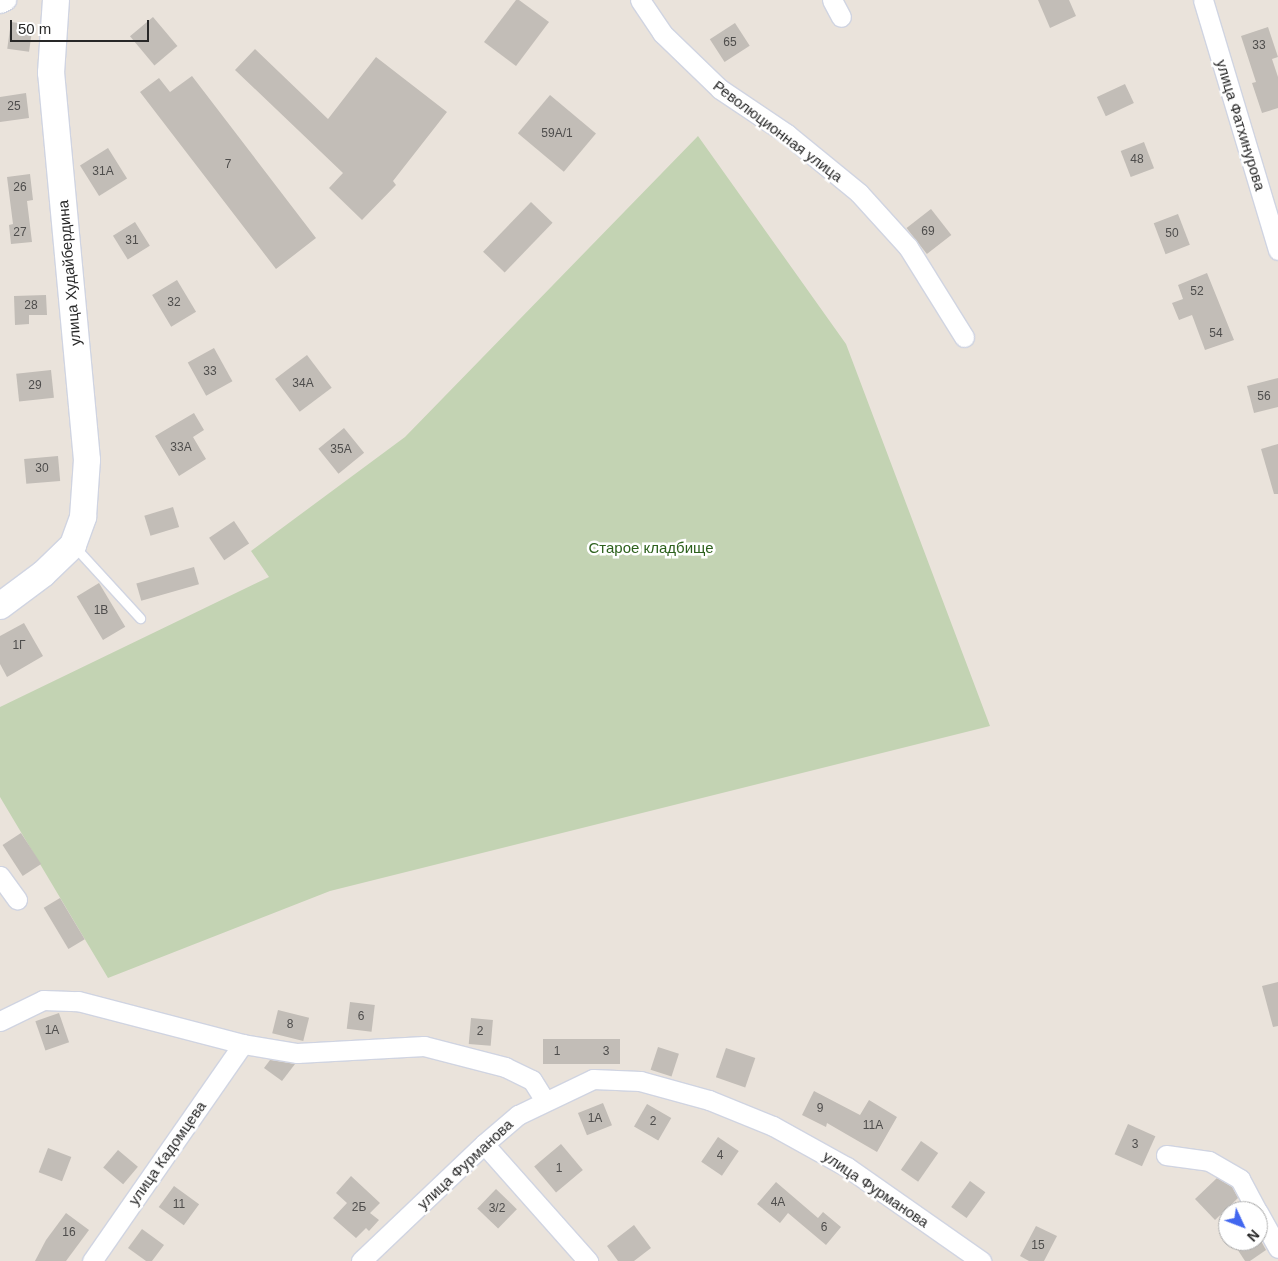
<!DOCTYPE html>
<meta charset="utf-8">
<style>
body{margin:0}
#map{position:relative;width:1278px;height:1261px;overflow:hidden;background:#eae3db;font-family:Helvetica,sans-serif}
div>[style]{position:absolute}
.cemetery>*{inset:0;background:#c3d3b3}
.building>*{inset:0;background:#c2bdb7;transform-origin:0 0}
.roads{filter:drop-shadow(1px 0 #d0d4e1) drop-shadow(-1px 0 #d0d4e1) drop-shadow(0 1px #d0d4e1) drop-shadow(0 -1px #d0d4e1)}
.lane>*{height:9px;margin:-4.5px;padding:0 4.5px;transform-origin:4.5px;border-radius:4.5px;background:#fff}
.street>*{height:19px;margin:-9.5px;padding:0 9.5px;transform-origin:9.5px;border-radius:9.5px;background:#fff}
.secondary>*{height:26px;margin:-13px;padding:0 13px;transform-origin:13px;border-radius:13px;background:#fff}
span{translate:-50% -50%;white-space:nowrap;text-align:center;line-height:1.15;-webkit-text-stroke:5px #fff;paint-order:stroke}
.number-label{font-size:12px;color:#4e4d4c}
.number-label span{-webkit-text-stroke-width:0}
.street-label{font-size:15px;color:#282828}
.park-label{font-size:15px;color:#2d611d}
.north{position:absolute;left:1218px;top:1201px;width:50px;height:50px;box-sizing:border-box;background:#fff;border:1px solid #a9a9a9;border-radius:50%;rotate:133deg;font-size:14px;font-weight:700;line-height:20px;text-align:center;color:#282828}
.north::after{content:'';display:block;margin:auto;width:18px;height:22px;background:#4267ef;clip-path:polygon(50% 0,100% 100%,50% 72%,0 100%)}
.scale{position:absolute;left:10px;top:20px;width:139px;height:22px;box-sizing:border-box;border:2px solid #282828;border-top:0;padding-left:6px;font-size:15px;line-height:18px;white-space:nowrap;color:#282828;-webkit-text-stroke:4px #fff;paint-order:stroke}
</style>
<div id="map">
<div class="cemetery">
<div style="clip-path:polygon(698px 136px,846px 344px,990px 726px,330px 891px,108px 978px,0 797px,0 707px,269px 577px,251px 551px,405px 437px)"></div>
</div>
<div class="building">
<div style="clip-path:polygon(516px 0,519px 0,549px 22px,516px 66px,484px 42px)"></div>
<div style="clip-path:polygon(1038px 0,1069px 0,1076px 16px,1050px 28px)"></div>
<div style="left:153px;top:17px;width:38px;height:30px;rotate:50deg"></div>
<div style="left:11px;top:22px;width:22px;height:27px;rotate:8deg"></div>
<div style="left:735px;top:23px;width:27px;height:30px;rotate:57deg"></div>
<div style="clip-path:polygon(1268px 27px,1278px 57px,1272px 59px,1278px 77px,1278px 108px,1262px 113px,1252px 83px,1256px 82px,1241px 36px)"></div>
<div style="clip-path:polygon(255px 49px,328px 119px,376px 57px,447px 112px,393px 181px,396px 185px,362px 220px,329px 188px,343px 173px,235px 70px)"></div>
<div style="clip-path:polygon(192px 76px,316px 238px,276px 269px,140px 92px,159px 78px,170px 92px)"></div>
<div style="left:1125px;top:84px;width:21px;height:31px;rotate:65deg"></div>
<div style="clip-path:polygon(26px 93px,29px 118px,0 122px,0 97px)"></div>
<div style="left:550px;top:95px;width:60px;height:50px;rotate:40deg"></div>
<div style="left:1144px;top:142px;width:28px;height:25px;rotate:69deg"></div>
<div style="left:108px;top:148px;width:36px;height:33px;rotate:58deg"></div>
<div style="clip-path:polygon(30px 174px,33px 200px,27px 201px,32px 242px,11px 244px,9px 225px,13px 224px,7px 177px)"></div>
<div style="left:531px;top:202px;width:30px;height:69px;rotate:44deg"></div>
<div style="left:931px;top:209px;width:33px;height:31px;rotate:52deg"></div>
<div style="left:1178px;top:214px;width:33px;height:26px;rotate:69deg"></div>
<div style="left:135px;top:222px;width:28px;height:26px;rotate:58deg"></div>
<div style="clip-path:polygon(1207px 273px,1234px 340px,1205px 350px,1192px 315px,1179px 320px,1172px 303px,1183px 299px,1178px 285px)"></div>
<div style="left:177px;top:280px;width:37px;height:29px;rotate:59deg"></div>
<div style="clip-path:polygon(46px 295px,47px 315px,29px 315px,29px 324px,15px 325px,14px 296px)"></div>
<div style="left:214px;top:348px;width:38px;height:30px;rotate:61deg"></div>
<div style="left:307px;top:355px;width:41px;height:40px;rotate:53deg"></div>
<div style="left:51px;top:370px;width:28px;height:35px;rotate:84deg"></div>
<div style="clip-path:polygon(1278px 378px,1278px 407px,1254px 413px,1247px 386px)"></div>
<div style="clip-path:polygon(194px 413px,204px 430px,193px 437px,206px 459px,179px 476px,155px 436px)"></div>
<div style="left:344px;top:428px;width:32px;height:33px;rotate:51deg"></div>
<div style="clip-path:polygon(1278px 444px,1278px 494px,1274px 494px,1261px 449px)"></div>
<div style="left:58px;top:456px;width:25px;height:34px;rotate:85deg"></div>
<div style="left:173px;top:507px;width:21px;height:30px;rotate:73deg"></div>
<div style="left:234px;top:521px;width:27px;height:30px;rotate:56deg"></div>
<div style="left:194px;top:567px;width:18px;height:60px;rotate:74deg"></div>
<div style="left:99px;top:583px;width:51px;height:26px;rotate:59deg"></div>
<div style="clip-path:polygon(24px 623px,43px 656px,7px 677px,0 664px,0 636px)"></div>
<div style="left:21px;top:833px;width:37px;height:22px;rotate:57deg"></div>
<div style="left:60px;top:898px;width:48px;height:19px;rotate:59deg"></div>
<div style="clip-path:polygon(1278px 982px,1278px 1026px,1273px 1027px,1262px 986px)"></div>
<div style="left:350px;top:1002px;width:25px;height:27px;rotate:7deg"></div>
<div style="left:278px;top:1010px;width:32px;height:24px;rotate:14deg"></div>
<div style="left:59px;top:1013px;width:31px;height:25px;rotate:71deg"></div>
<div style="left:471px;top:1018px;width:22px;height:26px;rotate:5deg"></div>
<div style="left:620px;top:1039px;width:25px;height:77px;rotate:90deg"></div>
<div style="left:658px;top:1047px;width:22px;height:24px;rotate:18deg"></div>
<div style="left:726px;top:1048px;width:31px;height:31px;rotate:19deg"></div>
<div style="clip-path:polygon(270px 1060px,295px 1064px,282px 1081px,264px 1068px)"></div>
<div style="clip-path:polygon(814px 1091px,860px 1115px,869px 1100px,897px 1117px,877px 1152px,827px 1123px,826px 1127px,802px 1115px)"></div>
<div style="left:603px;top:1103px;width:24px;height:27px;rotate:68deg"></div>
<div style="left:647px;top:1104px;width:28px;height:26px;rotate:30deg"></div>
<div style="left:1128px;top:1124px;width:30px;height:33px;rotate:24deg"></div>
<div style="left:718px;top:1137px;width:25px;height:30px;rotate:34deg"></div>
<div style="left:921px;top:1141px;width:21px;height:35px;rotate:35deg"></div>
<div style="left:561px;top:1144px;width:34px;height:35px;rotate:50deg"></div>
<div style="left:48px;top:1148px;width:25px;height:26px;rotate:21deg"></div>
<div style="left:118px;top:1150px;width:26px;height:23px;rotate:40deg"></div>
<div style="clip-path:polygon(351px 1176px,380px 1203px,370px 1213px,379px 1220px,369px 1231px,366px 1228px,356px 1238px,333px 1218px,347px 1203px,336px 1193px)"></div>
<div style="clip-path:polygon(1217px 1178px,1232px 1187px,1238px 1198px,1215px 1220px,1195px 1199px)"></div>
<div style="left:970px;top:1181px;width:19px;height:32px;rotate:36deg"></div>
<div style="clip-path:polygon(776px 1182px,818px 1218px,823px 1212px,841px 1227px,826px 1245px,788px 1213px,780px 1223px,757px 1204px)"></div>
<div style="left:174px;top:1186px;width:31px;height:26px;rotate:36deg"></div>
<div style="left:496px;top:1189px;width:29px;height:27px;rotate:44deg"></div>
<div style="clip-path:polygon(66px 1213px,89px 1230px,66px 1261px,35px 1261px,46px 1240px)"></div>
<div style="clip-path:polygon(634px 1225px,651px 1248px,634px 1261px,618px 1261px,607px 1246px)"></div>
<div style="clip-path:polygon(1036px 1226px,1057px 1236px,1044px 1261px,1029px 1261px,1020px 1256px)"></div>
<div style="clip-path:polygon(142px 1229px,164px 1245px,152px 1261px,146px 1261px,128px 1248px)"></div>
<div style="clip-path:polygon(1232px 1241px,1261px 1241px,1266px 1250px,1250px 1261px,1245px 1261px)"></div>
</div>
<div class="roads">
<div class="lane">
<div style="left:74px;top:546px;width:98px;rotate:47.5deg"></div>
</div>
<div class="street">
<div style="left:640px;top:0;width:40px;rotate:56deg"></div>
<div style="left:662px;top:33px;width:81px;rotate:44deg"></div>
<div style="left:720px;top:89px;width:81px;rotate:33.9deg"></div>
<div style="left:787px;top:134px;width:93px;rotate:39.3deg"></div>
<div style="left:859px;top:193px;width:73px;rotate:47.8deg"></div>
<div style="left:908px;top:247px;width:106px;rotate:58.1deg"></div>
<div style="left:832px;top:0;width:19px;rotate:62deg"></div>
<div style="left:1203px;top:0;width:261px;rotate:73.3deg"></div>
<div style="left:0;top:3px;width:7px;rotate:-27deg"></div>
<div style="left:0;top:876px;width:29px;rotate:54deg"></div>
<div style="left:0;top:1021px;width:48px;rotate:-26deg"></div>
<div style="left:43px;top:1000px;width:35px;rotate:2deg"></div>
<div style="left:78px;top:1001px;width:171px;rotate:14.6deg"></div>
<div style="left:243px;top:1044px;width:55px;rotate:9.5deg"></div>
<div style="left:297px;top:1053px;width:127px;rotate:-3.2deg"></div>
<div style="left:424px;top:1046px;width:84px;rotate:14.5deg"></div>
<div style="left:505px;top:1067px;width:30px;rotate:26deg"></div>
<div style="left:532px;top:1080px;width:25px;rotate:58deg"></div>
<div style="left:484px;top:1144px;width:157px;rotate:48.4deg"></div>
<div style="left:1166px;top:1155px;width:43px;rotate:7.9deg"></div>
<div style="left:1209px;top:1161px;width:36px;rotate:30deg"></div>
<div style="left:1240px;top:1179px;width:36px;rotate:62deg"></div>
<div style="left:1258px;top:1212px;width:41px;rotate:60.9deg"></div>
<div style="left:92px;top:1261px;width:264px;rotate:-55.2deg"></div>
<div style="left:361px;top:1261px;width:170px;rotate:-43.6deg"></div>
<div style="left:484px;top:1144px;width:45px;rotate:-40.5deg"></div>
<div style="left:518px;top:1115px;width:83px;rotate:-25.6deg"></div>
<div style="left:593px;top:1079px;width:47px;rotate:2.4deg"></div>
<div style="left:640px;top:1081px;width:72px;rotate:15.4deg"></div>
<div style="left:709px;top:1100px;width:69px;rotate:22.1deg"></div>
<div style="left:773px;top:1126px;width:85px;rotate:29deg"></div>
<div style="left:847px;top:1167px;width:164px;rotate:35deg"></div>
</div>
<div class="secondary">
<div style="left:0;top:606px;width:54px;rotate:-36.7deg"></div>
<div style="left:43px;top:574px;width:42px;rotate:-44deg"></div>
<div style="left:73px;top:545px;width:30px;rotate:-70deg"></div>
<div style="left:83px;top:517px;width:57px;rotate:-86deg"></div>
<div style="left:87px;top:460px;width:389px;rotate:-95.3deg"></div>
<div style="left:51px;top:73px;width:73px;rotate:-86.1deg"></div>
</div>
</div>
<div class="number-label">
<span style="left:730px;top:43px">65</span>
<span style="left:1259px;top:46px">33</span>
<span style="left:14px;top:107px">25</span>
<span style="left:557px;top:134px">59А/1</span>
<span style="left:1137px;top:160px">48</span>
<span style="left:228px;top:165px">7</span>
<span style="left:103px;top:172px">31А</span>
<span style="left:20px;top:188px">26</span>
<span style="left:928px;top:232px">69</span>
<span style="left:20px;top:233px">27</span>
<span style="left:1172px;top:234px">50</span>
<span style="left:132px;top:241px">31</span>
<span style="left:1197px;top:292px">52</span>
<span style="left:174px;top:303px">32</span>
<span style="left:31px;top:306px">28</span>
<span style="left:1216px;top:334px">54</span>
<span style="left:210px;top:372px">33</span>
<span style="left:303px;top:384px">34А</span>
<span style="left:35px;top:386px">29</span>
<span style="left:1264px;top:397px">56</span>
<span style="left:181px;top:448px">33А</span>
<span style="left:341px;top:450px">35А</span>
<span style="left:42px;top:469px">30</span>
<span style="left:101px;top:611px">1В</span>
<span style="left:19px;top:646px">1Г</span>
<span style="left:361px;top:1017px">6</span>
<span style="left:290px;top:1025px">8</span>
<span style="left:52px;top:1031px">1А</span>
<span style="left:480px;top:1032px">2</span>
<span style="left:557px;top:1052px">1</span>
<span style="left:606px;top:1052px">3</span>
<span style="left:820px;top:1109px">9</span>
<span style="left:595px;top:1119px">1А</span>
<span style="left:653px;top:1122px">2</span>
<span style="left:873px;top:1126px">11А</span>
<span style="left:1135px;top:1145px">3</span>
<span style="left:720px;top:1156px">4</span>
<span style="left:559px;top:1169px">1</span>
<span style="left:778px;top:1203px">4А</span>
<span style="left:179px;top:1205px">11</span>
<span style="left:359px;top:1208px">2Б</span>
<span style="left:497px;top:1209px">3/2</span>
<span style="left:824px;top:1228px">6</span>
<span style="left:69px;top:1233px">16</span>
<span style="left:1038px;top:1246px">15</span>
</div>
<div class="street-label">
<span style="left:1241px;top:125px;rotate:73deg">улица Фатхинурова</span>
<span style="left:778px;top:131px;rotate:37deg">Революционная улица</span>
<span style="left:69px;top:273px;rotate:-95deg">улица Худайбердина</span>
<span style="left:167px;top:1153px;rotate:-55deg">улица Кадомцева</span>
<span style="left:465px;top:1164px;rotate:-43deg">улица Фурманова</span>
<span style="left:876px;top:1189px;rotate:34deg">улица Фурманова</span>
</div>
<div class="park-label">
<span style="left:651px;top:548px">Старое кладбище</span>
</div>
<div class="north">N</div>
<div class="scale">50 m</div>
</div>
